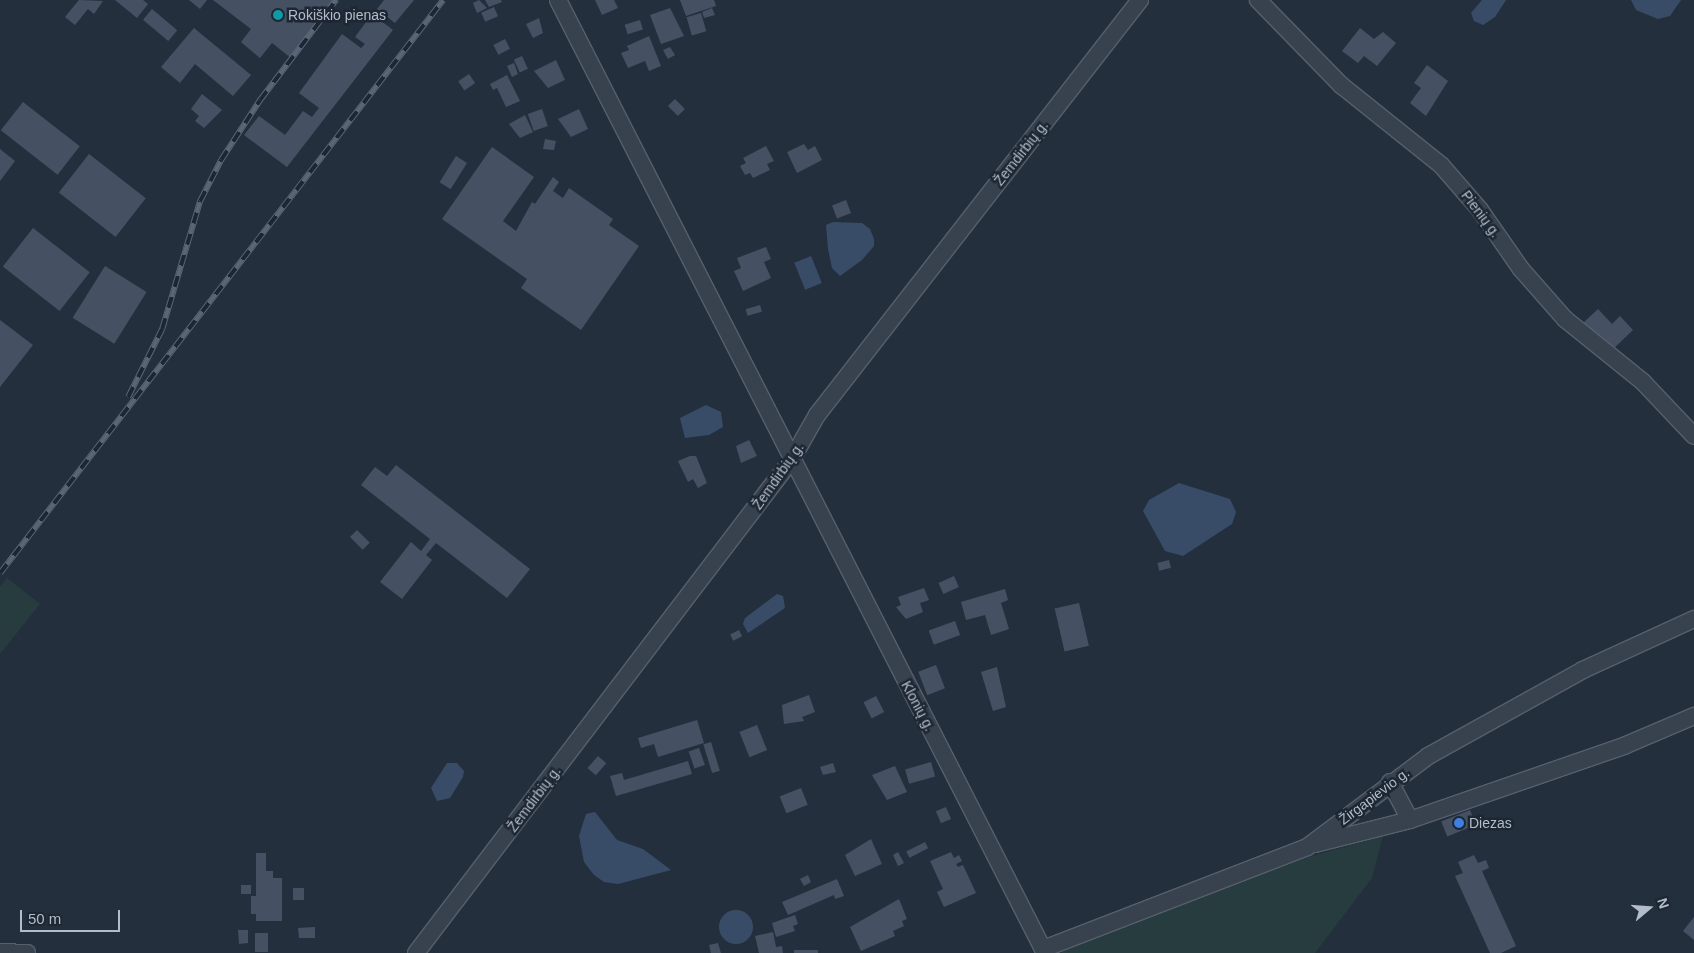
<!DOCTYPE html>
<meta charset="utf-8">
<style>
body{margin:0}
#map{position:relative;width:1694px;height:953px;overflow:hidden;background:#242f3e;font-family:Helvetica,sans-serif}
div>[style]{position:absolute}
.green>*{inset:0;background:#263c3f}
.water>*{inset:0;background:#394c67;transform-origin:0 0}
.round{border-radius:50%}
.building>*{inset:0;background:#455162;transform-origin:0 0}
.roads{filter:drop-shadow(1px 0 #565f6c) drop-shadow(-1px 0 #565f6c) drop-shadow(0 1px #565f6c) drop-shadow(0 -1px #565f6c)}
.street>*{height:16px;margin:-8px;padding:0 8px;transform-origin:8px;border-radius:8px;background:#38414e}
.rail>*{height:5.5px;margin-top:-2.75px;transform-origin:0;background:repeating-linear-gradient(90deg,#1d2633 0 11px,#5a6575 0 22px);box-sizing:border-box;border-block:1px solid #5a6575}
.dots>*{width:14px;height:14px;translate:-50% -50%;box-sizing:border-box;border:2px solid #1d2633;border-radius:50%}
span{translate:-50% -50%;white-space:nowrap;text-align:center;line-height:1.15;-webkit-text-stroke:5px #1d2633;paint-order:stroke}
.poi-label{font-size:14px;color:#b4bcc9}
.left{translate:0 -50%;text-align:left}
.street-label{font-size:14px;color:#b4bcc9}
.north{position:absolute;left:1624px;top:883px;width:50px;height:50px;-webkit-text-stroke:4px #1d2633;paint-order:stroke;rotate:72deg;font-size:14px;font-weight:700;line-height:20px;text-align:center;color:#b4bcc9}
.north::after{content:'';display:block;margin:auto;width:18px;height:22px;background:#b4bcc9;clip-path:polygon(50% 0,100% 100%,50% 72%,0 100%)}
.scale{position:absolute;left:20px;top:910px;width:100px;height:22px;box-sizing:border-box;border:2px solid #b4bcc9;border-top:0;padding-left:6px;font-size:15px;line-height:18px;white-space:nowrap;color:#b4bcc9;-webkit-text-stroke:4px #1d2633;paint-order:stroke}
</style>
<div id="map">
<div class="green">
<div style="clip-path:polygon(7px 578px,40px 604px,0 654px,0 587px)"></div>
<div style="clip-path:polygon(1383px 836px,1372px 878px,1315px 953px,1061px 953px,1068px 946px,1274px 867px)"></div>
</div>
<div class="water">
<div style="clip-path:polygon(1482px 0,1506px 0,1495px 17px,1483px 25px,1474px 21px,1471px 13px)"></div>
<div style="clip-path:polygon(1631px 0,1681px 0,1670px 16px,1658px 19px,1636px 10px)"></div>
<div style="clip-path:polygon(833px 222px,862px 223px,870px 229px,874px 239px,874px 246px,862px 260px,840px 276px,832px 268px,828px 249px,826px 225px)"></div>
<div style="left:811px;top:256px;width:29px;height:18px;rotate:68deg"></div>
<div style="clip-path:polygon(706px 405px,721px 412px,723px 427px,709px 435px,685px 438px,680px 418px)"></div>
<div style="clip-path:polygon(1179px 483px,1230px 499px,1236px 512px,1232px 524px,1183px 556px,1165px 551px,1143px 511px,1149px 500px)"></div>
<div style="clip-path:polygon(777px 594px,783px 596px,785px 608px,748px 633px,743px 624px,745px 618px)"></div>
<div style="clip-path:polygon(447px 763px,457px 763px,464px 771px,463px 777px,450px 798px,437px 801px,431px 788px)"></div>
<div style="clip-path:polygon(595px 812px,617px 840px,643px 849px,671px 870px,618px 884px,604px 882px,594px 875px,584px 862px,579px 836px,586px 814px)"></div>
<div class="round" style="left:719px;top:910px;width:34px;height:34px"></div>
</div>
<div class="building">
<div style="clip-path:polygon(79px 0,103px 1px,94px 14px,88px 9px,75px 25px,65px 17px)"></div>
<div style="clip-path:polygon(115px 0,143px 0,148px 4px,137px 18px)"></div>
<div style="clip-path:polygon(189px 0,207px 0,200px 9px)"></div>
<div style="clip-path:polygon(213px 0,336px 0,291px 58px,272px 43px,260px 58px,241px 42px,251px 29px)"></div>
<div style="clip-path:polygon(384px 0,414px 0,395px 23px,377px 9px)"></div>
<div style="clip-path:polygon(479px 0,487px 8px,477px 13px,473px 3px)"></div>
<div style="clip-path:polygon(485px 0,501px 0,502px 2px,489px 7px)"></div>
<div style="clip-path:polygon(595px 0,614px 0,618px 8px,602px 15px)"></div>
<div style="clip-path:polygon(680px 0,714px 0,716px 6px,686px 16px)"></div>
<div style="left:494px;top:7px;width:10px;height:14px;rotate:66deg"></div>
<div style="clip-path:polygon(670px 8px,684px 36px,661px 44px,650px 15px)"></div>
<div style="clip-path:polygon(712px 8px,715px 15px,704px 18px,702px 12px)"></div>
<div style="left:152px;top:9px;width:33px;height:14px;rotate:40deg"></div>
<div style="left:701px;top:13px;width:19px;height:15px;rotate:74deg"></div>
<div style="clip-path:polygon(372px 14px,393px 30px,287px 167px,244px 135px,259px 116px,285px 135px,303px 111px,312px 117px,319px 108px,299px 93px,342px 34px,361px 48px,365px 44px,355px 37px)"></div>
<div style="clip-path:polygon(539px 18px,543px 33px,533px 38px,526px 24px)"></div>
<div style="left:640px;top:20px;width:10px;height:16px;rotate:73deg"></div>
<div style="clip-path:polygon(194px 28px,251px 75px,233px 96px,195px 64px,180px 83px,161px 67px)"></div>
<div style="clip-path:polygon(1360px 28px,1374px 39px,1383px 32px,1396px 43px,1377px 66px,1364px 56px,1358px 63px,1342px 51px)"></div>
<div style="clip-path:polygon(649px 36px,661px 66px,649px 71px,645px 61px,628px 68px,621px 53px,629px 50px,627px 46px)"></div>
<div style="left:505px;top:39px;width:11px;height:13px;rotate:63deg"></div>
<div style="clip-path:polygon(670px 47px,675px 55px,668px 59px,663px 50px)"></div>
<div style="left:522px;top:56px;width:14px;height:9px;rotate:65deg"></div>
<div style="clip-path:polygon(556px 60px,565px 80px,548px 88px,534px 71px)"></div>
<div style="clip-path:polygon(514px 63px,518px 74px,512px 77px,507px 66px)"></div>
<div style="clip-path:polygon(1427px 65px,1448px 81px,1426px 116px,1410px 103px,1421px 88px,1414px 83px)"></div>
<div style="left:469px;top:74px;width:11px;height:13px;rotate:56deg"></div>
<div style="clip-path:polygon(507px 75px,520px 101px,506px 107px,497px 88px,493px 90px,490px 84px)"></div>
<div style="clip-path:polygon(202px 94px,222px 110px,204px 128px,195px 121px,199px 116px,191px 109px)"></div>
<div style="left:675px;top:99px;width:14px;height:10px;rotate:45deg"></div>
<div style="left:23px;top:102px;width:72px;height:36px;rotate:38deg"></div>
<div style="left:542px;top:109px;width:18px;height:15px;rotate:71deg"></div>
<div style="clip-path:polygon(579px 109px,588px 129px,571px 137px,558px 119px)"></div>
<div style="clip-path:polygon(525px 115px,533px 132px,520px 138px,509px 124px)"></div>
<div style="clip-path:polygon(545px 139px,556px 141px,554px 150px,543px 149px)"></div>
<div style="clip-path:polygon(804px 144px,808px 150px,815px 146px,822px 160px,797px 173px,787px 152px)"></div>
<div style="clip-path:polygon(766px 146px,774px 161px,767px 164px,770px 170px,753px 178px,750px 173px,745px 175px,740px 166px,746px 163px,743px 158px)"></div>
<div style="clip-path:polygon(492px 147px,534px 177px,503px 221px,516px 231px,532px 202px,535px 204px,553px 177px,559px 182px,553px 191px,563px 198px,569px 188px,613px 219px,609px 225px,639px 246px,581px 330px,521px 288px,527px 279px,442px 219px)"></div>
<div style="clip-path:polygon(0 149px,15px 161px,0 181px)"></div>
<div style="left:89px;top:154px;width:72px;height:49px;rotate:38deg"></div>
<div style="left:456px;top:156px;width:13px;height:31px;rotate:32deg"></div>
<div style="left:846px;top:200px;width:14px;height:15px;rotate:69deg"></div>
<div style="left:33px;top:228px;width:72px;height:49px;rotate:38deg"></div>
<div style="clip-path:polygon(766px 247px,771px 259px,764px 262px,771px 278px,743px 291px,734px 271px,741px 268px,737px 258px)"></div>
<div style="left:105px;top:266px;width:49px;height:61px;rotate:32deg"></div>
<div style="left:760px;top:305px;width:7px;height:15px;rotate:74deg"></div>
<div style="clip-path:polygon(1598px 309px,1612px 324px,1620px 316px,1633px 330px,1610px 352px,1583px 323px)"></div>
<div style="clip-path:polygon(0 320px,33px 345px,0 387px)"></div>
<div style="clip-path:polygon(749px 440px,757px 456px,741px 463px,736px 446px)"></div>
<div style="clip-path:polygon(690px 456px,696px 456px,707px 483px,698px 488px,693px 479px,688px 482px,678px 461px)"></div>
<div style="clip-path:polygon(396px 465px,530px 569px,507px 598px,436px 543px,426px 555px,432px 560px,402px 599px,380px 582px,411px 542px,421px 551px,430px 539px,361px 485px,375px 467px,387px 476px)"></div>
<div style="left:357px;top:530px;width:18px;height:10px;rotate:45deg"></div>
<div style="left:1169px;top:560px;width:8px;height:12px;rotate:76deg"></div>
<div style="left:954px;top:576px;width:12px;height:17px;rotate:66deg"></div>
<div style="clip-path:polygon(924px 588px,929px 600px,920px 603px,923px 612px,906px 619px,896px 607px,901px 605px,898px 597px)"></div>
<div style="clip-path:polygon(1005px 589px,1008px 600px,1001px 603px,1009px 629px,991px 635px,985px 615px,966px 620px,961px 602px)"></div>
<div style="left:1079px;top:603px;width:44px;height:25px;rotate:77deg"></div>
<div style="left:955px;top:621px;width:15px;height:28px;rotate:70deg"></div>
<div style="left:739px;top:630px;width:7px;height:10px;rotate:63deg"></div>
<div style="left:936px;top:665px;width:25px;height:19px;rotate:69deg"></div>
<div style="clip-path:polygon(997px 667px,1006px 707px,993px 711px,981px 672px)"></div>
<div style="clip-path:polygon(809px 695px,815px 712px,802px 717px,804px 721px,784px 724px,782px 705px)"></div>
<div style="left:876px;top:696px;width:18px;height:14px;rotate:63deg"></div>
<div style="clip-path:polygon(697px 720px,704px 743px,658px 757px,654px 744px,641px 748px,638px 738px)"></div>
<div style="left:757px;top:725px;width:27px;height:19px;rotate:68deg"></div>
<div style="left:711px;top:742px;width:30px;height:8px;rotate:73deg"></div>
<div style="left:699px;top:748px;width:18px;height:11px;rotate:71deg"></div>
<div style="left:598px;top:756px;width:11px;height:16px;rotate:41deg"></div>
<div style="clip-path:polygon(688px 761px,692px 774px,616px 796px,610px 776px,622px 773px,624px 780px)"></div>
<div style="left:931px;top:762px;width:15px;height:27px;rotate:74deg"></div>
<div style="clip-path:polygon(833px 763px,836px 772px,823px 775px,820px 767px)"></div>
<div style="clip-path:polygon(895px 766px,907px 792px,887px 800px,872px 775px)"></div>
<div style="left:801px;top:788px;width:18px;height:23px;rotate:68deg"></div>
<div style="left:946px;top:807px;width:13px;height:11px;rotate:67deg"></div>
<div style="left:1470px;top:810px;width:16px;height:31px;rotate:68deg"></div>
<div style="clip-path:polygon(871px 839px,882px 864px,855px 876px,845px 855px)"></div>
<div style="left:925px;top:842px;width:7px;height:21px;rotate:63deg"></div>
<div style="clip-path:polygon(898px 852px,904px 863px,898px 866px,893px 855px)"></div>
<div style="clip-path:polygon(951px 852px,954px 858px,959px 855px,962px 861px,956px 864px,958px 867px,963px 865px,976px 893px,944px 907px,937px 892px,943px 889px,930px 861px)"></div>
<div style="clip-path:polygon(256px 853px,266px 853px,266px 871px,273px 871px,273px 878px,282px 878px,282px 921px,256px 921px,256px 914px,251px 914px,251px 896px,256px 896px)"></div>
<div style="clip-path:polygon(1474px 855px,1478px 863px,1486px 860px,1489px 868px,1482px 871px,1516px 946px,1501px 953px,1490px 953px,1455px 876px,1463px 873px,1458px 862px)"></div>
<div style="clip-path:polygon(808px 875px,811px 882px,804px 886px,800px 879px)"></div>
<div style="clip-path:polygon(837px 879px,844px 896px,835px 899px,834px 895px,788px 915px,782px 902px)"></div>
<div style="left:241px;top:885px;width:10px;height:9px"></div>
<div style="left:293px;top:888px;width:11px;height:12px"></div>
<div style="clip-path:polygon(899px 899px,907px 919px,902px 921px,904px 926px,893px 931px,895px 936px,861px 951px,850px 927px)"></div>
<div style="clip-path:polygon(795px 915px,798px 924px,793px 926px,795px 931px,776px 937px,772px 923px)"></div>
<div style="clip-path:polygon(1694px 917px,1694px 940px,1683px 931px)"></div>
<div style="clip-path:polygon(315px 927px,315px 938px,299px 938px,298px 928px)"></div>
<div style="clip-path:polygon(238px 930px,248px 930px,248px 943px,239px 944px)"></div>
<div style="clip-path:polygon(773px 932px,776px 947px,782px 946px,783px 953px,759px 953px,755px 936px)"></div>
<div style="left:255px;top:933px;width:13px;height:19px"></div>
<div style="clip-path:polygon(718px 943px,721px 953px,711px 953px,709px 945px)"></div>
<div style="left:794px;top:950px;width:24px;height:3px"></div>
</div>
<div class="roads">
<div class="street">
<div style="left:558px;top:0;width:1070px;rotate:62.93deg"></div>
<div style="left:1258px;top:0;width:119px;rotate:45.7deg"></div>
<div style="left:1341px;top:85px;width:128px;rotate:38.7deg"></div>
<div style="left:1441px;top:165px;width:60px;rotate:49.1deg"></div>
<div style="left:1480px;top:210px;width:72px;rotate:55.2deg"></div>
<div style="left:1521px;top:269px;width:67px;rotate:48.7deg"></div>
<div style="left:1565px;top:319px;width:100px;rotate:38.9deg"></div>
<div style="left:1643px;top:382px;width:74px;rotate:46.6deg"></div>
<div style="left:1390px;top:782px;width:43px;rotate:62.2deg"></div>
<div style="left:1315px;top:844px;width:98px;rotate:-14.2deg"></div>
<div style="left:1410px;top:820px;width:229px;rotate:-19.1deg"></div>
<div style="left:1626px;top:745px;width:74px;rotate:-23.1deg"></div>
<div style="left:1043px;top:949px;width:283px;rotate:-21.1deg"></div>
<div style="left:1307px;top:847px;width:151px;rotate:-36.9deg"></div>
<div style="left:1428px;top:756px;width:177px;rotate:-29deg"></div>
<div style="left:1583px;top:670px;width:122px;rotate:-24.7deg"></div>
<div style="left:0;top:952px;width:27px;rotate:2deg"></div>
<div style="left:416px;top:953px;width:621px;rotate:-52.72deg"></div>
<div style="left:792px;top:459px;width:51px;rotate:-60.4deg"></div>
<div style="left:817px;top:415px;width:526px;rotate:-52.11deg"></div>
</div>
</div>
<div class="rail">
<div style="left:128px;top:397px;width:76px;rotate:-63.4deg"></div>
<div style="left:162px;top:329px;width:134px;rotate:-73.5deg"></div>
<div style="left:200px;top:201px;width:46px;rotate:-62.9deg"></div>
<div style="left:221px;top:160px;width:72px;rotate:-57deg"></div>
<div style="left:260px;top:100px;width:126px;rotate:-52.8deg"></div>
<div style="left:0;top:573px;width:724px;rotate:-52.29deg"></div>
</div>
<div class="dots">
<div style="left:278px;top:15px;background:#0f9aa8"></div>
<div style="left:1459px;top:823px;background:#3f7fe0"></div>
</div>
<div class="poi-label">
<span class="left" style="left:288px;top:15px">Rokiškio pienas</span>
<span class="left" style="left:1469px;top:823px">Diezas</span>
</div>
<div class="street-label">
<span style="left:1021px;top:153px;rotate:-52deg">Žemdirbių g.</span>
<span style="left:1481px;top:214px;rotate:53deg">Pienių g.</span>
<span style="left:778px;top:476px;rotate:-55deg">Žemdirbių g.</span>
<span style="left:918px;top:706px;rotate:62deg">Klonių g.</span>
<span style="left:1374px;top:796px;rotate:-37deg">Žirgapievio g.</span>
<span style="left:534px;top:799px;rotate:-53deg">Žemdirbių g.</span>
</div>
<div class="north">N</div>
<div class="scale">50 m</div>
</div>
